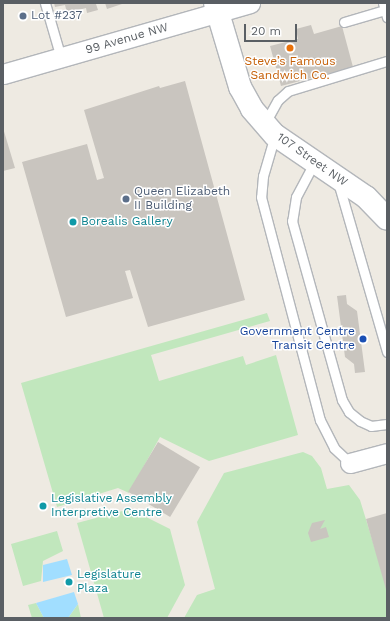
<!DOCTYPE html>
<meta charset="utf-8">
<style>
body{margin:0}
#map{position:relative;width:390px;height:621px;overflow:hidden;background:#eeeae2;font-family:"Work Sans",sans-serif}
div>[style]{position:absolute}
.green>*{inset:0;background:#c1e7bd}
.water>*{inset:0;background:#a1deff}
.building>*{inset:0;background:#c9c5bf;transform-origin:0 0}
.roads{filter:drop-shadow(1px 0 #b3b6ba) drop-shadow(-1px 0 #b3b6ba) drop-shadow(0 1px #b3b6ba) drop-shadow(0 -1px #b3b6ba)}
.lane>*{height:9px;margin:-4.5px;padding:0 4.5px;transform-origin:4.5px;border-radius:4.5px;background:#fff}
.street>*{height:19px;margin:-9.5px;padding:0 9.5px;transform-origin:9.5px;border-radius:9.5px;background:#fff}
.secondary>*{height:22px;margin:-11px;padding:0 11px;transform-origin:11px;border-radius:11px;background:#fff}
.dots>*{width:11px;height:11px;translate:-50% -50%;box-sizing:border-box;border:2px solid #fff;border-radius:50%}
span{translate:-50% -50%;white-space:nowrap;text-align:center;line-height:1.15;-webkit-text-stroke:3px #fff;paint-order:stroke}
.service-label{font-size:12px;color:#4e5e75}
.left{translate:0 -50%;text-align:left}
.street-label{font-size:12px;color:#5a5f64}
.food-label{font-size:12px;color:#c56008}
.culture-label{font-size:12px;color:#0d838f}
.transit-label{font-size:12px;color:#164399}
.right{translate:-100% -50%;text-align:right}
.frame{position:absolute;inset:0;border:4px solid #5a5f64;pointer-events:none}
.scale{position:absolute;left:244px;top:24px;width:53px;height:18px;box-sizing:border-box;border:2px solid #5a5f64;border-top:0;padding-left:5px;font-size:12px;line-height:14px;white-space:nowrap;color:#5a5f64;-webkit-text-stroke:3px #fff;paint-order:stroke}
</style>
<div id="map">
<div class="green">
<div style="clip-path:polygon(267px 313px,270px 321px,151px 355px,159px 381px,243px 356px,246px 365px,276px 355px,298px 435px,209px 461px,160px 437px,129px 493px,118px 488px,57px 507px,21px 383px)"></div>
<div style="clip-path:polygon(303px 452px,312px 456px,321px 468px,327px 489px,349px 485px,360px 500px,387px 588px,387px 618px,184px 618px,197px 595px,215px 589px,197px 522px,224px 473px)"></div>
<div style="clip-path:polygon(130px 509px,170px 529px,185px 585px,167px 618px,104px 618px,77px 523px)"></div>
<div style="clip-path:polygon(57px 531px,63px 551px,43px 561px,41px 581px,23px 586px,11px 544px)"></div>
<div style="clip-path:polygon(36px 603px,44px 618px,32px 618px,28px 605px)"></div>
<div style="clip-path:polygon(78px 604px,81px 618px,68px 618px)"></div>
</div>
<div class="water">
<div style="clip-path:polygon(67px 559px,72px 575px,43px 582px,43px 565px)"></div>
<div style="clip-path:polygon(74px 592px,78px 604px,68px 618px,44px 618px,36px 603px)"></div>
</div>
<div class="building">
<div style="clip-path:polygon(54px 3px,99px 3px,96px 4px,98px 10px,87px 13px,86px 8px,67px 13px,65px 5px,55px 7px)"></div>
<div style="clip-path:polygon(105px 3px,121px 3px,122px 4px,107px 9px)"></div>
<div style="clip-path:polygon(311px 25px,314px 34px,342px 26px,353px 67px,281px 86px,270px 46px,298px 39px,296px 29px)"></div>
<div style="clip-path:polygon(185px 81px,245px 300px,148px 327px,130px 270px,125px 271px,133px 298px,66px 317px,22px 162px,87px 144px,97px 180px,104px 178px,84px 110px,159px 86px,160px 88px)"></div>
<div style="clip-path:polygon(3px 128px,15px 168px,3px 171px)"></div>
<div style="clip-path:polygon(346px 295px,347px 304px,357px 311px,365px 372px,355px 373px,354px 364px,345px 357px,337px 296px)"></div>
<div style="left:158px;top:442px;width:49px;height:58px;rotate:31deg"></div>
<div style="clip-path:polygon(387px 513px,387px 593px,366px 519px)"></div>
<div style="clip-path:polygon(325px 520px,320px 529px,326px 527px,329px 537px,311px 542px,308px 533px,312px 523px)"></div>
</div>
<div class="roads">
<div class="lane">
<div style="left:45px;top:3px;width:57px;rotate:73.8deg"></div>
<div style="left:383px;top:3px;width:15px;rotate:74deg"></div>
<div style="left:344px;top:22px;width:43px;rotate:-16.3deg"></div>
<div style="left:265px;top:123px;width:26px;rotate:-61deg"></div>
<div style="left:278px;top:100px;width:13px;rotate:-42deg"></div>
<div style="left:288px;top:91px;width:103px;rotate:-16.9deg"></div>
<div style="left:275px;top:135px;width:43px;rotate:106.3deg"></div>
<div style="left:263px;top:176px;width:21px;rotate:95deg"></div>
<div style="left:261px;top:197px;width:231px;rotate:75.2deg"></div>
<div style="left:320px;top:420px;width:31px;rotate:63deg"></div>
<div style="left:334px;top:448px;width:22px;rotate:43deg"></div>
<div style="left:314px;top:163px;width:38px;rotate:118deg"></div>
<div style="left:296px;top:197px;width:24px;rotate:99deg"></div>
<div style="left:292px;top:221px;width:186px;rotate:74.4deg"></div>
<div style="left:342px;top:400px;width:14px;rotate:60deg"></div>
<div style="left:349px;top:412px;width:14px;rotate:39deg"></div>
<div style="left:360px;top:421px;width:12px;rotate:24deg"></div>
<div style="left:371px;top:426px;width:16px;rotate:-7deg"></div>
<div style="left:338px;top:182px;width:177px;rotate:73.9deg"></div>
</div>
<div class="street">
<div style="left:3px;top:74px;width:257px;rotate:-16deg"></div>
<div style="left:350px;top:463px;width:38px;rotate:-15deg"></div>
</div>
<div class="secondary">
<div style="left:215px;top:3px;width:88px;rotate:73.4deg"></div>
<div style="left:240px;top:87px;width:25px;rotate:61deg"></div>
<div style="left:252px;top:109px;width:35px;rotate:49deg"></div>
<div style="left:275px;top:135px;width:110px;rotate:34.3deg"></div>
<div style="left:366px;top:197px;width:30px;rotate:46deg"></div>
</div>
</div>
<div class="dots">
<div style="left:23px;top:16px;background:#5c6f8a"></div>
<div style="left:290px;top:48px;background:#e8710a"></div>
<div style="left:126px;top:199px;background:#5c6f8a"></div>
<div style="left:73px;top:222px;background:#0f9aa8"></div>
<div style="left:363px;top:339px;background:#1a4fb4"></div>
<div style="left:43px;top:506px;background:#0f9aa8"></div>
<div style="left:69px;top:582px;background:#0f9aa8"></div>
</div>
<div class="service-label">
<span class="left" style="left:31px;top:16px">Lot #237</span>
<span class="left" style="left:134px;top:199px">Queen Elizabeth<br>II Building</span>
</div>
<div class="street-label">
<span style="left:127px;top:39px;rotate:-16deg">99 Avenue NW</span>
<span style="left:312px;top:160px;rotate:35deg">107 Street NW</span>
</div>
<div class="food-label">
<span style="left:290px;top:69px">Steve’s Famous<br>Sandwich Co.</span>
</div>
<div class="culture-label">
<span class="left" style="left:81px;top:222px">Borealis Gallery</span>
<span class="left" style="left:51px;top:506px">Legislative Assembly<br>Interpretive Centre</span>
<span class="left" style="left:77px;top:582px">Legislature<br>Plaza</span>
</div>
<div class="transit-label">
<span class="right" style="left:355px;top:339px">Government Centre<br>Transit Centre</span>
</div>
<div class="frame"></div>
<div class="scale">20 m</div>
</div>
